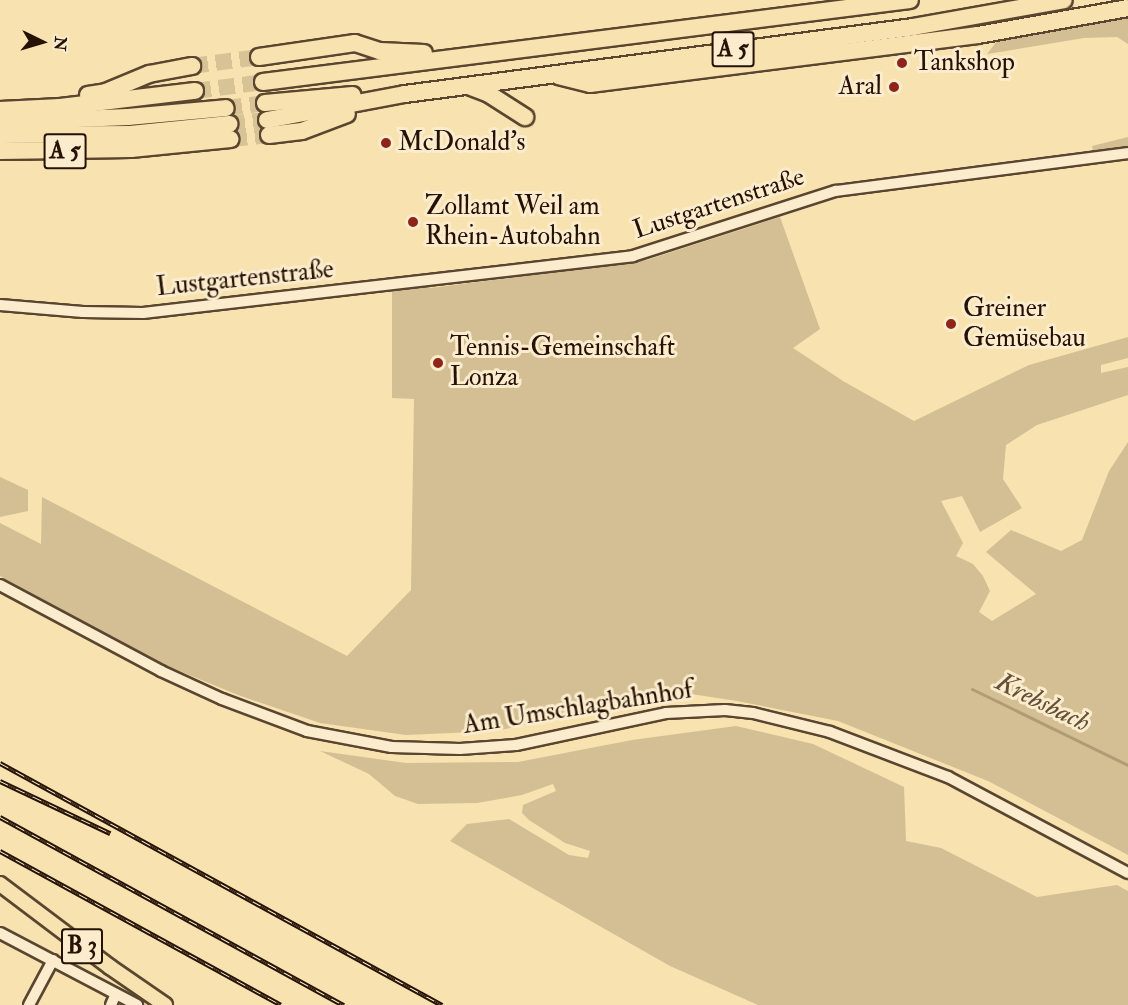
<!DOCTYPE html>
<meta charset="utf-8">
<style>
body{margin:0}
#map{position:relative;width:1128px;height:1005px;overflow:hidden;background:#f7e2b0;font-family:"IM FELL Double Pica",serif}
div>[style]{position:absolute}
.green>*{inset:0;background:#d3bf93}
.stream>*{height:3px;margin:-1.5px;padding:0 1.5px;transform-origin:1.5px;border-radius:1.5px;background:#b09b76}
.highway-tunnel>*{height:16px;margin-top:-8px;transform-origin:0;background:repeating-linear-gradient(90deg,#d8c396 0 16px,transparent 0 24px)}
.roads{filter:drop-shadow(2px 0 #5a4630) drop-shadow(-2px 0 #5a4630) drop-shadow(0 2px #5a4630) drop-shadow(0 -2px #5a4630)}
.minor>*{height:10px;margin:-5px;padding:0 5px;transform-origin:5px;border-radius:5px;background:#faeccc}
.major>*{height:14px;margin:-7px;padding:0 7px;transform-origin:7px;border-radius:7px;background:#f7e2b0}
.highway>*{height:16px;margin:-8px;padding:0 8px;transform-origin:8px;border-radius:8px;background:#f7e2b0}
.rail>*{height:5px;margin-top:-2.5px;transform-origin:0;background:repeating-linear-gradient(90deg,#faeccc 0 9px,#251205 0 18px);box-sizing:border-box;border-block:2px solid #251205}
.dots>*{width:16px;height:16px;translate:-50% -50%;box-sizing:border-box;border:3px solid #faeccc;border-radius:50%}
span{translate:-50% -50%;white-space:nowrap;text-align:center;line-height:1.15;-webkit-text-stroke:6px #faeccc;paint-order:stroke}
.shield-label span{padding:2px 4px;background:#faeccc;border:2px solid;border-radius:4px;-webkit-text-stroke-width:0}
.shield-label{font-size:24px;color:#251205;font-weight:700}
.poi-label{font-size:26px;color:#251205}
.left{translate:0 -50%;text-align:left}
.right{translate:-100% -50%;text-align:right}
.street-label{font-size:26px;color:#251205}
.water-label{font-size:27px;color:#645038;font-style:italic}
.north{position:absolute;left:12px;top:12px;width:60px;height:60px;-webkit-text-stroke:4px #faeccc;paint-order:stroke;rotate:95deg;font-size:16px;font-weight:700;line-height:24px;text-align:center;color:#251205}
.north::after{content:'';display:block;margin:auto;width:21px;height:27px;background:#251205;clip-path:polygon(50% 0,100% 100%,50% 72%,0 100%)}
</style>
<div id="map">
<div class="green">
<div style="clip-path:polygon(1128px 18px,1128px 44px,1117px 37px,1084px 38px,987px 54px,997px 41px)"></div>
<div style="clip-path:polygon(1128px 137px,1128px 148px,1093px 151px,1092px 146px)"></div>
<div style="clip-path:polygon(780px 217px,820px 329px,793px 348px,843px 381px,914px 421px,1029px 365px,1128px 337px,1128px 358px,1101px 365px,1101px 373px,1128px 367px,1128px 395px,1037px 425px,1006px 445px,1003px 479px,1022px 508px,980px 532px,962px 496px,941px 501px,963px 543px,956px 556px,973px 564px,983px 576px,990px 591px,979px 612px,992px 621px,1036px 594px,986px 552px,1011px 530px,1061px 551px,1082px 540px,1109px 471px,1128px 442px,1128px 855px,988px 781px,838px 721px,737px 701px,678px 692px,496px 731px,406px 735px,320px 723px,238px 695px,160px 663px,0 576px,0 523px,41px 544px,42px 497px,347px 656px,411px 590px,414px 399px,392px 398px,392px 285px,420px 282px,431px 288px,647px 260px)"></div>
<div style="clip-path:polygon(0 477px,28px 490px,28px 511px,0 517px)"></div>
<div style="clip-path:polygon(736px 726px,813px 744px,904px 787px,906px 841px,941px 848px,1037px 897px,1117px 885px,1128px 891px,1128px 1005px,758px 1005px,670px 966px,450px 841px,467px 824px,509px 819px,569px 855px,588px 858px,590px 851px,565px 843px,529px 820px,522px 813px,523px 805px,556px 791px,553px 784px,522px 795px,477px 803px,418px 804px,395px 796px,369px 774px,320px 751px,406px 763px,518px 762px,632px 740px)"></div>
</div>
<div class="stream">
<div style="left:972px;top:689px;width:174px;rotate:26deg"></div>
</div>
<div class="highway-tunnel">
<div style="left:192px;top:66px;width:68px;rotate:-7.7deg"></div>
<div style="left:195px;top:91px;width:69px;rotate:-7.5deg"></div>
<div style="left:226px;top:108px;width:39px;rotate:-7deg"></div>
<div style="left:229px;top:124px;width:38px;rotate:-6deg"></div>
<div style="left:231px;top:139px;width:38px;rotate:-6deg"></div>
</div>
<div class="roads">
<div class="minor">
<div style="left:0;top:305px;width:83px;rotate:4.8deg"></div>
<div style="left:83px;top:312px;width:60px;rotate:1deg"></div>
<div style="left:143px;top:313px;width:493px;rotate:-6.6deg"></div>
<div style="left:633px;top:256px;width:213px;rotate:-17.8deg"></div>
<div style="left:836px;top:191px;width:294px;rotate:-7.4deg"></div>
<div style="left:0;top:585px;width:183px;rotate:28.1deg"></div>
<div style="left:161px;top:671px;width:67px;rotate:24.7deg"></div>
<div style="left:222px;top:699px;width:91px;rotate:20.6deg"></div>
<div style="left:307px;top:731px;width:86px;rotate:10.7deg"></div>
<div style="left:392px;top:747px;width:68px;rotate:1.7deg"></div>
<div style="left:460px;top:749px;width:56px;rotate:-4.1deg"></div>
<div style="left:516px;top:745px;width:153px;rotate:-12deg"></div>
<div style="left:666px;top:713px;width:59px;rotate:-2.9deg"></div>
<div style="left:725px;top:710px;width:28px;rotate:6deg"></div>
<div style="left:753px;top:713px;width:79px;rotate:13.9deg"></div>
<div style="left:830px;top:732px;width:126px;rotate:20.9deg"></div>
<div style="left:948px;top:777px;width:204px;rotate:28.1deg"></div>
<div style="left:0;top:933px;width:155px;rotate:27.7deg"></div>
<div style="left:29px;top:1005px;width:51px;rotate:-61.9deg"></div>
<div style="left:111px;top:1005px;width:12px;rotate:-66deg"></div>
</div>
<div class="major">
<div style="left:0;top:884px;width:138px;rotate:37deg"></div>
<div style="left:110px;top:967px;width:67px;rotate:34.6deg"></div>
</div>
<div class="highway">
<div style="left:259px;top:57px;width:97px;rotate:-8.3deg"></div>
<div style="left:355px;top:43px;width:26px;rotate:18deg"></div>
<div style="left:380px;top:51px;width:44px;rotate:2.6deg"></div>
<div style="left:558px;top:76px;width:33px;rotate:14deg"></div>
<div style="left:590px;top:84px;width:391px;rotate:-7.2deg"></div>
<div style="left:978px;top:35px;width:152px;rotate:-10.2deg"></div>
<div style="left:263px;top:82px;width:652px;rotate:-7.22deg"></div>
<div style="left:471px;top:87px;width:19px;rotate:21deg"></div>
<div style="left:489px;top:94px;width:43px;rotate:32.6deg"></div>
<div style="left:88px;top:95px;width:18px;rotate:-9deg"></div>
<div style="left:106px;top:92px;width:47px;rotate:-22.7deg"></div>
<div style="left:149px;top:74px;width:44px;rotate:-10.5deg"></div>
<div style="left:265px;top:103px;width:88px;rotate:-5.2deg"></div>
<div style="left:0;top:110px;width:60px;rotate:-2.9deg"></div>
<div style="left:60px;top:107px;width:136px;rotate:-6.8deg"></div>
<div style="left:267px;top:120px;width:140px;rotate:-10.7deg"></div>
<div style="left:405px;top:94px;width:512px;rotate:-7.51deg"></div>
<div style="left:913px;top:27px;width:153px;rotate:-10.1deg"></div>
<div style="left:0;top:122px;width:128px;rotate:-2.2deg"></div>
<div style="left:128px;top:117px;width:98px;rotate:-5.2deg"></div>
<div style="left:0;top:135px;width:130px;rotate:-0.4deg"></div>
<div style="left:130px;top:134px;width:100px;rotate:-5.8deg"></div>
<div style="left:269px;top:135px;width:33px;rotate:-7deg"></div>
<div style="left:302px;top:131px;width:48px;rotate:-20.7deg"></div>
<div style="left:0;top:151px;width:131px;rotate:-0.9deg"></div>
<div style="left:131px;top:149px;width:100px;rotate:-5.7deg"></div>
</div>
</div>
<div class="rail">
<div style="left:0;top:763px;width:504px;rotate:28.7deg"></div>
<div style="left:0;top:781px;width:122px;rotate:25.3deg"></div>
<div style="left:0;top:817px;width:392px;rotate:28.7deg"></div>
<div style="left:0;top:851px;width:320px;rotate:28.7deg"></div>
</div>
<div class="dots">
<div style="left:902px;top:63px;background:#8f2418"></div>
<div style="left:894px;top:87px;background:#8f2418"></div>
<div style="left:386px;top:143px;background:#8f2418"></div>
<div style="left:413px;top:222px;background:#8f2418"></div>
<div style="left:951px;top:324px;background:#8f2418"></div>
<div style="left:438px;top:363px;background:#8f2418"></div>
</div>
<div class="shield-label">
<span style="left:733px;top:49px">A 5</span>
<span style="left:65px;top:151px">A 5</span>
<span style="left:82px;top:946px">B 3</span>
</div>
<div class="poi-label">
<span class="left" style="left:914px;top:63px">Tankshop</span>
<span class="right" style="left:882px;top:87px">Aral</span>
<span class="left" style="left:398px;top:143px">McDonald's</span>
<span class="left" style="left:425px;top:222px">Zollamt Weil am<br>Rhein-Autobahn</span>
<span class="left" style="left:963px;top:324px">Greiner<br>Gemüsebau</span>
<span class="left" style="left:450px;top:363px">Tennis-Gemeinschaft<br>Lonza</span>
</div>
<div class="street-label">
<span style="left:719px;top:204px;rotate:-18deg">Lustgartenstraße</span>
<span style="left:245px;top:279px;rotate:-6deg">Lustgartenstraße</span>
<span style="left:578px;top:708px;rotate:-9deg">Am Umschlagbahnhof</span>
</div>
<div class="water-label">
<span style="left:1043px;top:702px;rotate:26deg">Krebsbach</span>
</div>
<div class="north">N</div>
</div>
